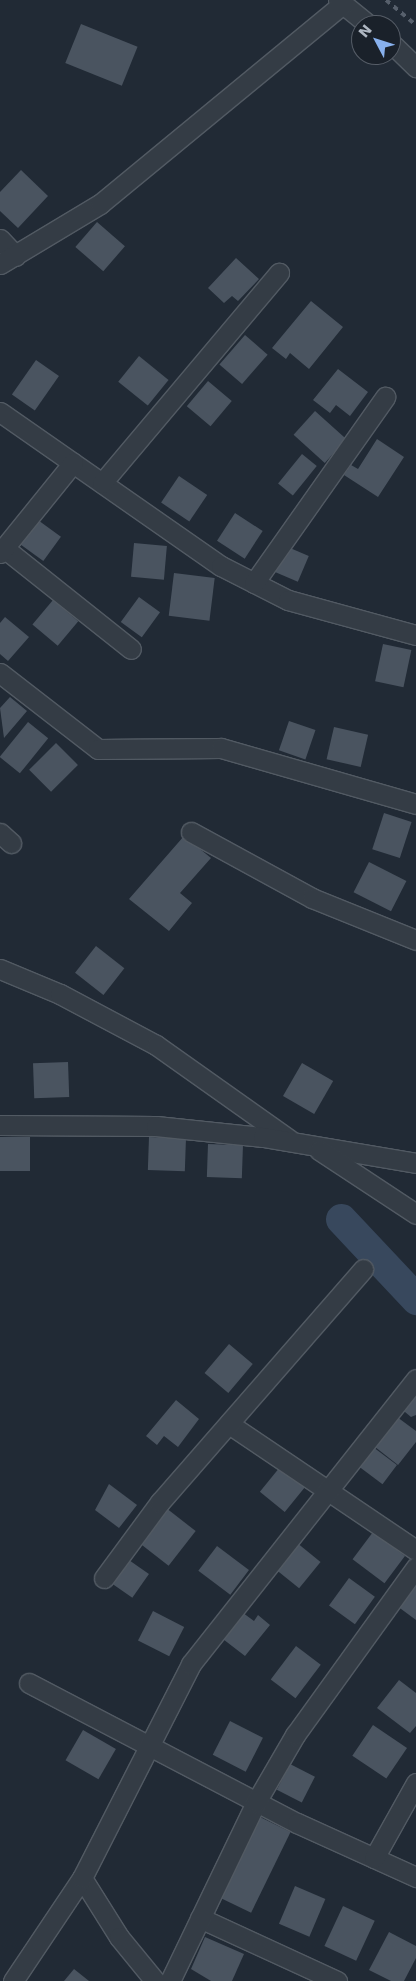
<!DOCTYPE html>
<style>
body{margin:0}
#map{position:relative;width:416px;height:1981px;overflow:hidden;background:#212a35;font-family:"DejaVu Sans",sans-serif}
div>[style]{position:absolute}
.river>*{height:31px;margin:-15.5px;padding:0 15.5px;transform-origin:15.5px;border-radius:15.5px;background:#38485d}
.building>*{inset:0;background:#4a5460;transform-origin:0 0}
.roads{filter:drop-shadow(1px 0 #525a63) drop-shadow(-1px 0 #525a63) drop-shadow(0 1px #525a63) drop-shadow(0 -1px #525a63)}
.minor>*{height:19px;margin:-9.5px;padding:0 9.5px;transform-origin:9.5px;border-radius:9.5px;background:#343c45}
.rail>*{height:4px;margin-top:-2px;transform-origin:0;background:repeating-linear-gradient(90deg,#57606c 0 5px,transparent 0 10px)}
span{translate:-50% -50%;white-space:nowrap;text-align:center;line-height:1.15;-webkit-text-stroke:4px #1a212a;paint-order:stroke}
.north{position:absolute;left:351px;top:15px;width:50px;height:50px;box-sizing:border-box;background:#1a212a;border:1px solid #565d67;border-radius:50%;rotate:310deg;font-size:14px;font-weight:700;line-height:20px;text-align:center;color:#afb7c2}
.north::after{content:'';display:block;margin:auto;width:18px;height:22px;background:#88b1ee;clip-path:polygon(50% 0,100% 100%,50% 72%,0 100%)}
</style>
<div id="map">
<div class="river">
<div style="left:341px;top:1219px;width:110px;rotate:46.8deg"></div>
</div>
<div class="building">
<div style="left:81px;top:24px;width:61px;height:42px;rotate:22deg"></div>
<div style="clip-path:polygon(21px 170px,48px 196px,18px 228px,0 211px,0 192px)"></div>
<div style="left:97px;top:222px;width:37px;height:33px;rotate:41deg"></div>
<div style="clip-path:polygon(236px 258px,259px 279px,238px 301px,232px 296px,224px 303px,208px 288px)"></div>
<div style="clip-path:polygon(311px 301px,343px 327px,309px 369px,290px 353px,286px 359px,272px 348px)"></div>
<div style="left:245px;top:335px;width:30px;height:39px;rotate:41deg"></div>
<div style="left:139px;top:356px;width:38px;height:33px;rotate:39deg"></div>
<div style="left:36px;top:360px;width:28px;height:42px;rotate:35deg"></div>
<div style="clip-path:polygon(338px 369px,368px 392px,350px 416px,336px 405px,330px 413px,313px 400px)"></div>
<div style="left:208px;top:381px;width:31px;height:33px;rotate:40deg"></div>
<div style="left:315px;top:411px;width:42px;height:32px;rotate:42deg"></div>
<div style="clip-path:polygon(377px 439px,404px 457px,378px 497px,344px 475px,351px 465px,358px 469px)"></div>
<div style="left:302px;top:454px;width:19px;height:38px;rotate:39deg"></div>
<div style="left:179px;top:476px;width:34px;height:32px;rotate:34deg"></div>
<div style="left:235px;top:513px;width:33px;height:33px;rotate:33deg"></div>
<div style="left:31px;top:515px;width:37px;height:30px;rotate:36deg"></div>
<div style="left:134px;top:543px;width:33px;height:34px;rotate:5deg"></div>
<div style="left:283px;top:545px;width:28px;height:28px;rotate:23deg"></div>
<div style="left:174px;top:573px;width:41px;height:43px;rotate:7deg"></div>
<div style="left:139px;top:597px;width:26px;height:31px;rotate:36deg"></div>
<div style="left:53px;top:600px;width:33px;height:32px;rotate:40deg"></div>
<div style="clip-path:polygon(5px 617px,29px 637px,8px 661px,0 654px,0 623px)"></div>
<div style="left:383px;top:644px;width:29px;height:38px;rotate:12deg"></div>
<div style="clip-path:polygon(10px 697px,27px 711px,4px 738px,0 708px)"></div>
<div style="left:289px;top:721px;width:28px;height:31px;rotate:19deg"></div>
<div style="left:28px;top:722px;width:26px;height:45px;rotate:39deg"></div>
<div style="left:334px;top:727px;width:35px;height:33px;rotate:13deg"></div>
<div style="left:56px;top:743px;width:31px;height:38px;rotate:45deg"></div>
<div style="left:384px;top:813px;width:29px;height:38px;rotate:18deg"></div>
<div style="clip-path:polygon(184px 836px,211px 858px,180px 893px,192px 903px,169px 931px,129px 899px)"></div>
<div style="left:369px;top:862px;width:42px;height:34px;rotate:27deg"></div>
<div style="left:96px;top:946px;width:36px;height:34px;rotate:38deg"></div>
<div style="left:68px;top:1062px;width:35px;height:35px;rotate:88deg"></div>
<div style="left:302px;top:1063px;width:36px;height:38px;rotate:30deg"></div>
<div style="left:0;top:1137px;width:30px;height:34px"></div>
<div style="left:149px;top:1137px;width:37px;height:33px;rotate:2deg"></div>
<div style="left:208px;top:1144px;width:35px;height:33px;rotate:2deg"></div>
<div style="left:229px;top:1344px;width:31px;height:38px;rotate:40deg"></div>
<div style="clip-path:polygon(416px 1388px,416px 1415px,411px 1417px,399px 1407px)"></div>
<div style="clip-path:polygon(176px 1400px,199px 1419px,178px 1447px,164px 1436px,157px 1445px,146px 1436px)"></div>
<div style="clip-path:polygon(393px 1414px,416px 1431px,416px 1442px,398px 1465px,370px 1443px)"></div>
<div style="left:369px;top:1444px;width:35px;height:24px;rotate:37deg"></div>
<div style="left:280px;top:1467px;width:32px;height:32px;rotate:39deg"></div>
<div style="clip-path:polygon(109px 1484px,137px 1505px,119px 1528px,95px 1510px)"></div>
<div style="left:161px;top:1504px;width:44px;height:44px;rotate:38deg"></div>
<div style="left:373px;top:1532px;width:40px;height:34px;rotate:37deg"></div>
<div style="left:291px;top:1538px;width:38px;height:34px;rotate:39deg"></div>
<div style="left:217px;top:1546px;width:40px;height:31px;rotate:37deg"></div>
<div style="left:126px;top:1558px;width:28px;height:29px;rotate:35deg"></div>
<div style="clip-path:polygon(416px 1572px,416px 1620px,393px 1603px)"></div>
<div style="left:349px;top:1578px;width:32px;height:34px;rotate:36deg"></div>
<div style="clip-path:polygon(239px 1610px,254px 1621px,258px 1615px,270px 1625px,245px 1656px,219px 1636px)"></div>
<div style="left:153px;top:1611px;width:35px;height:33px;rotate:27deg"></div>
<div style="left:296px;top:1646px;width:31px;height:42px;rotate:37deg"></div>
<div style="clip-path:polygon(399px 1680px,416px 1693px,416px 1726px,410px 1733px,377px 1708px)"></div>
<div style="left:230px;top:1721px;width:37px;height:38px;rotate:27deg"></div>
<div style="left:373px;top:1725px;width:41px;height:37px;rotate:34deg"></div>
<div style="left:83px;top:1730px;width:38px;height:35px;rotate:30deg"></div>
<div style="left:290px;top:1764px;width:28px;height:29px;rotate:27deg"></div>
<div style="left:260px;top:1817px;width:34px;height:90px;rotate:26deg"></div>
<div style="left:295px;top:1886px;width:33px;height:41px;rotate:23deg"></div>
<div style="left:343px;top:1906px;width:35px;height:44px;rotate:25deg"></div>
<div style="clip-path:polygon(389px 1932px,416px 1946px,416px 1958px,404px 1981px,391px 1981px,369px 1970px)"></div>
<div style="clip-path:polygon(205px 1937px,244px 1954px,232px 1981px,211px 1981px,191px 1969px)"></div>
<div style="clip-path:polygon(74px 1969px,89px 1981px,64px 1981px)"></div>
</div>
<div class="roads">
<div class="minor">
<div style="left:338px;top:0;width:40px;rotate:39deg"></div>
<div style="left:391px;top:43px;width:35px;rotate:44deg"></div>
<div style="left:0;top:239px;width:23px;rotate:47deg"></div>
<div style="left:0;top:264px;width:117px;rotate:-31deg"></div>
<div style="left:100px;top:204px;width:315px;rotate:-39.5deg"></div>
<div style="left:0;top:412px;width:269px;rotate:34.9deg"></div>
<div style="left:221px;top:566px;width:75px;rotate:26.9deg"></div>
<div style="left:288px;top:600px;width:133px;rotate:15.3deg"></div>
<div style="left:102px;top:483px;width:275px;rotate:-49.9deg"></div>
<div style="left:4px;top:548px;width:162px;rotate:38.5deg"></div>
<div style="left:0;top:553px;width:116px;rotate:-51deg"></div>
<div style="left:254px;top:583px;width:228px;rotate:-54.8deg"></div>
<div style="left:0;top:673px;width:124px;rotate:37.8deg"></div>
<div style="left:98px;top:749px;width:123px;rotate:-0.5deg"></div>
<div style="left:221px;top:748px;width:203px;rotate:16deg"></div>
<div style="left:191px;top:832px;width:138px;rotate:28.6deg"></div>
<div style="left:312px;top:898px;width:112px;rotate:22deg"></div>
<div style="left:0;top:833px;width:15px;rotate:42deg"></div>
<div style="left:0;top:969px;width:65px;rotate:22.6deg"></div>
<div style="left:60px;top:994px;width:109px;rotate:28deg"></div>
<div style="left:156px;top:1045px;width:163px;rotate:35.3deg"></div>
<div style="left:0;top:1125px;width:156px;rotate:0.4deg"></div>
<div style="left:156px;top:1126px;width:108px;rotate:5.9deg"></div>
<div style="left:263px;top:1137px;width:155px;rotate:9.6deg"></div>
<div style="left:319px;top:1150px;width:116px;rotate:33.4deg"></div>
<div style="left:229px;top:1424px;width:225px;rotate:34deg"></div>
<div style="left:104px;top:1578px;width:94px;rotate:-53.6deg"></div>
<div style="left:160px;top:1502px;width:309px;rotate:-48.9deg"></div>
<div style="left:29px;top:1683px;width:302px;rotate:27.6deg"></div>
<div style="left:297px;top:1823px;width:131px;rotate:24.4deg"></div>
<div style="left:374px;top:1858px;width:86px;rotate:-60.8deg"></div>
<div style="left:82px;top:1878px;width:70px;rotate:57.9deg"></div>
<div style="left:119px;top:1937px;width:57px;rotate:50.7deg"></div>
<div style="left:200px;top:1918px;width:151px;rotate:24.7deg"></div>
<div style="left:13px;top:1981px;width:124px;rotate:-56.2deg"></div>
<div style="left:82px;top:1878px;width:240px;rotate:-63deg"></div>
<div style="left:191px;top:1664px;width:363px;rotate:-51.7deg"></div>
<div style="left:170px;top:1981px;width:199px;rotate:-64.3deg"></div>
<div style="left:256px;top:1802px;width:78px;rotate:-59.8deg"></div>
<div style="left:295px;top:1735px;width:207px;rotate:-54.2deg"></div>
</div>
</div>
<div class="rail">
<div style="left:386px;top:0;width:39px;rotate:40deg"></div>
</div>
<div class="north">N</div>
</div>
